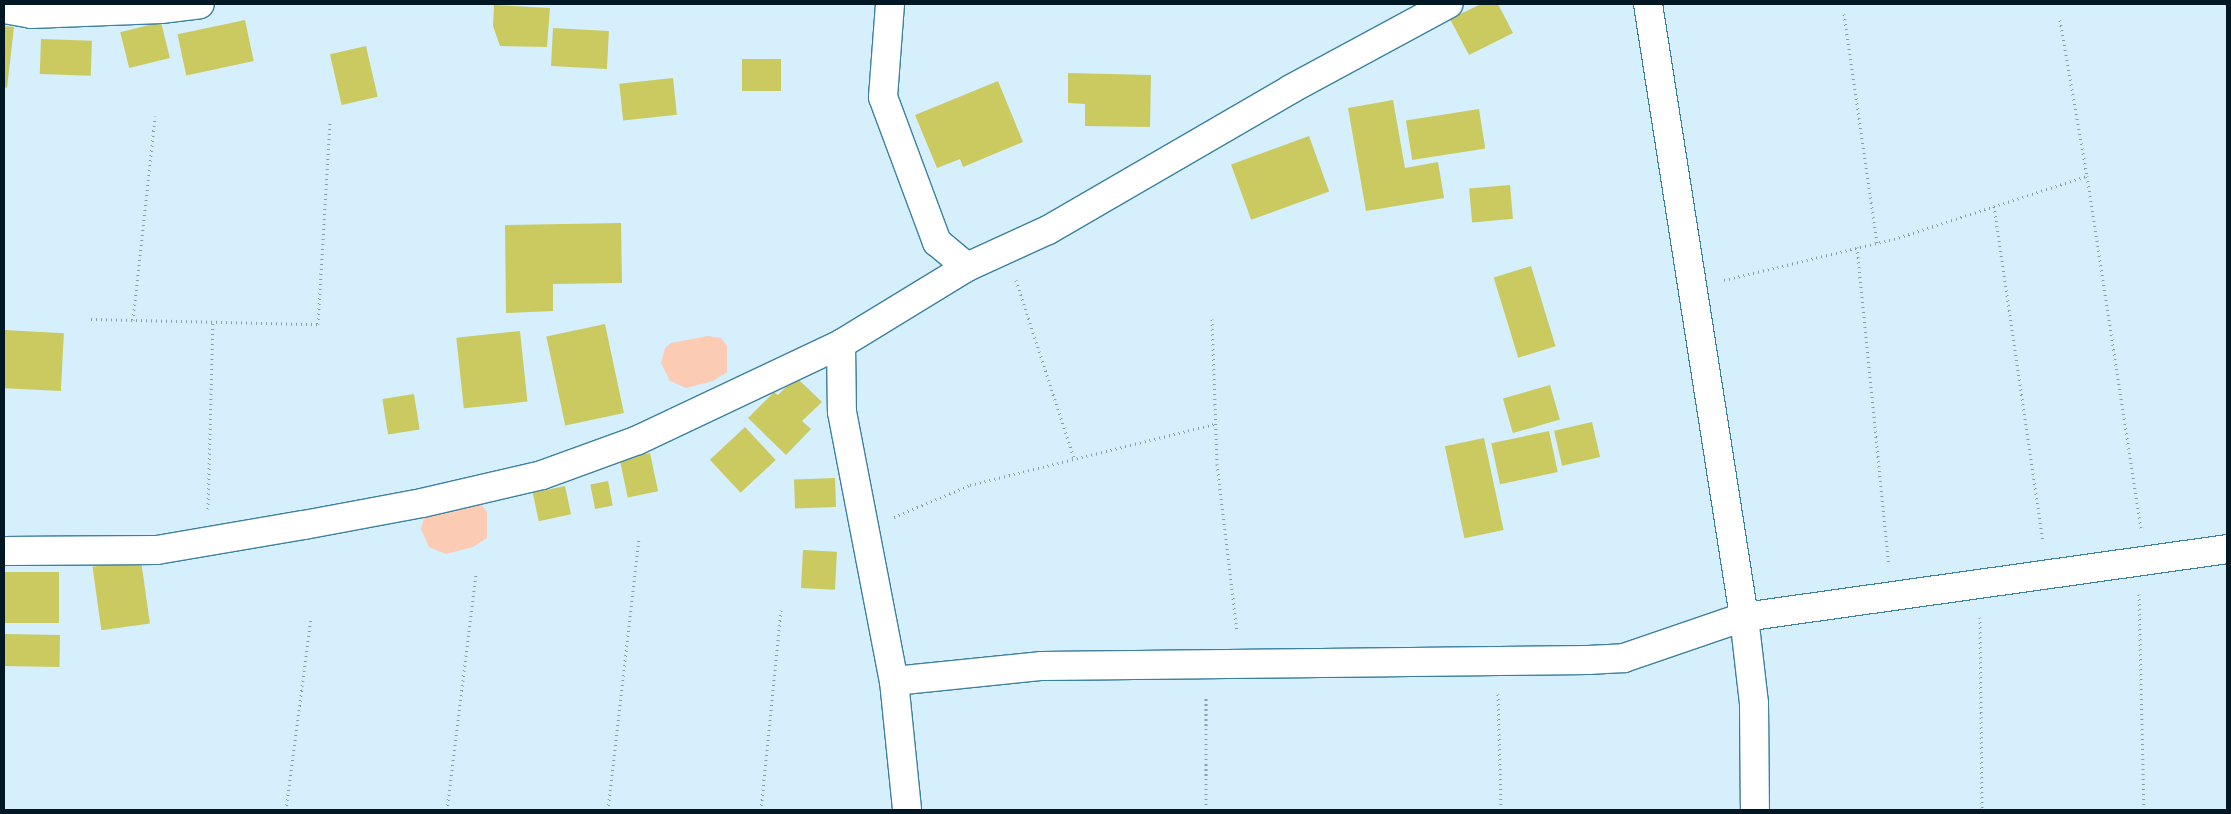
<!DOCTYPE html>
<style>
body{margin:0}
#map{position:relative;width:2231px;height:814px;overflow:hidden;background:#d5effc;font-family:Cabin,sans-serif}
div>[style]{position:absolute}
.green>*{inset:0;background:#fbccb3}
.building>*{inset:0;background:#caca60;transform-origin:0 0}
.path>*{height:3px;margin-top:-1.5px;transform-origin:0;background:repeating-linear-gradient(90deg,#869fac 0 1px,transparent 0 5px)}
.roads{filter:drop-shadow(1px 0 #3c819f) drop-shadow(-1px 0 #3c819f) drop-shadow(0 1px #3c819f) drop-shadow(0 -1px #3c819f)}
.minor>*{height:28px;margin:-14px;padding:0 14px;transform-origin:14px;border-radius:14px;background:#fff}
.tertiary>*{height:28px;margin:-14px;padding:0 14px;transform-origin:14px;border-radius:14px;background:#fff}
span{translate:-50% -50%;white-space:nowrap;text-align:center;line-height:1.15;-webkit-text-stroke:4px #d5effc;paint-order:stroke}
.frame{position:absolute;inset:0;border:5px solid #001824;pointer-events:none}
</style>
<div id="map">
<div class="green">
<div style="clip-path:polygon(708px 336px,721px 338px,727px 346px,727px 372px,713px 381px,686px 388px,670px 381px,661px 363px,665px 348px,671px 343px)"></div>
<div style="clip-path:polygon(468px 501px,481px 504px,487px 512px,487px 538px,473px 547px,446px 554px,429px 547px,421px 529px,425px 514px)"></div>
</div>
<div class="building">
<div style="clip-path:polygon(1481px 4px,1498px 4px,1513px 33px,1469px 55px,1450px 19px)"></div>
<div style="clip-path:polygon(494px 5px,550px 8px,547px 47px,500px 46px,493px 26px)"></div>
<div style="left:245px;top:20px;width:42px;height:69px;rotate:78deg"></div>
<div style="left:161px;top:22px;width:37px;height:42px;rotate:76deg"></div>
<div style="clip-path:polygon(4px 26px,14px 27px,7px 88px,4px 87px)"></div>
<div style="left:553px;top:28px;width:56px;height:38px;rotate:3deg"></div>
<div style="left:41px;top:39px;width:51px;height:35px;rotate:2deg"></div>
<div style="left:366px;top:46px;width:52px;height:37px;rotate:77deg"></div>
<div style="left:742px;top:59px;width:39px;height:32px"></div>
<div style="clip-path:polygon(1068px 73px,1151px 75px,1150px 127px,1085px 126px,1085px 104px,1068px 103px)"></div>
<div style="left:673px;top:78px;width:37px;height:54px;rotate:84deg"></div>
<div style="clip-path:polygon(998px 81px,1023px 142px,963px 167px,960px 159px,937px 168px,915px 115px)"></div>
<div style="clip-path:polygon(1393px 100px,1405px 168px,1438px 162px,1444px 198px,1366px 211px,1348px 108px)"></div>
<div style="left:1479px;top:109px;width:40px;height:74px;rotate:81deg"></div>
<div style="left:1309px;top:136px;width:59px;height:83px;rotate:70deg"></div>
<div style="left:1510px;top:185px;width:34px;height:41px;rotate:85deg"></div>
<div style="clip-path:polygon(621px 223px,622px 283px,553px 284px,553px 311px,506px 313px,505px 225px)"></div>
<div style="left:1531px;top:266px;width:84px;height:39px;rotate:73deg"></div>
<div style="left:605px;top:324px;width:91px;height:60px;rotate:78deg"></div>
<div style="left:4px;top:330px;width:60px;height:58px;rotate:3deg"></div>
<div style="left:520px;top:331px;width:71px;height:64px;rotate:84deg"></div>
<div style="clip-path:polygon(796px 377px,822px 402px,802px 421px,811px 429px,786px 455px,748px 418px,774px 392px,778px 395px)"></div>
<div style="left:1550px;top:385px;width:36px;height:49px;rotate:74deg"></div>
<div style="left:414px;top:394px;width:36px;height:32px;rotate:81deg"></div>
<div style="left:1592px;top:422px;width:36px;height:39px;rotate:77deg"></div>
<div style="left:745px;top:427px;width:45px;height:48px;rotate:47deg"></div>
<div style="left:1549px;top:431px;width:42px;height:59px;rotate:78deg"></div>
<div style="left:1484px;top:438px;width:94px;height:40px;rotate:78deg"></div>
<div style="left:650px;top:453px;width:39px;height:31px;rotate:78deg"></div>
<div style="left:835px;top:478px;width:29px;height:41px;rotate:88deg"></div>
<div style="left:608px;top:481px;width:25px;height:18px;rotate:79deg"></div>
<div style="left:565px;top:486px;width:29px;height:33px;rotate:78deg"></div>
<div style="left:803px;top:550px;width:34px;height:38px;rotate:3deg"></div>
<div style="left:141px;top:560px;width:64px;height:49px;rotate:82deg"></div>
<div style="left:4px;top:572px;width:55px;height:51px"></div>
<div style="left:4px;top:634px;width:56px;height:32px;rotate:1deg"></div>
</div>
<div class="path">
<div style="left:2227px;top:4px;width:3px;rotate:90deg"></div>
<div style="left:1844px;top:14px;width:231px;rotate:81.8deg"></div>
<div style="left:2060px;top:20px;width:158px;rotate:80.2deg"></div>
<div style="left:2087px;top:176px;width:356px;rotate:81.3deg"></div>
<div style="left:1994px;top:206px;width:340px;rotate:81.7deg"></div>
<div style="left:1857px;top:247px;width:320px;rotate:84.3deg"></div>
<div style="left:1016px;top:280px;width:188px;rotate:72deg"></div>
<div style="left:1724px;top:280px;width:175px;rotate:-13.6deg"></div>
<div style="left:1894px;top:239px;width:203px;rotate:-18.1deg"></div>
<div style="left:91px;top:319px;width:227px;rotate:1.3deg"></div>
<div style="left:318px;top:324px;width:203px;rotate:-86.6deg"></div>
<div style="left:1212px;top:319px;width:145px;rotate:88deg"></div>
<div style="left:1217px;top:464px;width:169px;rotate:83.2deg"></div>
<div style="left:133px;top:320px;width:205px;rotate:-83.8deg"></div>
<div style="left:208px;top:509px;width:187px;rotate:-88.5deg"></div>
<div style="left:894px;top:517px;width:82px;rotate:-22.8deg"></div>
<div style="left:970px;top:485px;width:252px;rotate:-14deg"></div>
<div style="left:2139px;top:594px;width:216px;rotate:88.7deg"></div>
<div style="left:1980px;top:617px;width:193px;rotate:89.4deg"></div>
<div style="left:1498px;top:694px;width:116px;rotate:88.5deg"></div>
<div style="left:286px;top:810px;width:195px;rotate:-82.6deg"></div>
<div style="left:447px;top:810px;width:238px;rotate:-83deg"></div>
<div style="left:608px;top:810px;width:274px;rotate:-83.5deg"></div>
<div style="left:761px;top:810px;width:201px;rotate:-84.3deg"></div>
<div style="left:1206px;top:810px;width:113px;rotate:-90deg"></div>
</div>
<div class="roads">
<div class="minor">
<div style="left:890px;top:4px;width:93px;rotate:94.3deg"></div>
<div style="left:883px;top:97px;width:155px;rotate:69.6deg"></div>
<div style="left:937px;top:242px;width:39px;rotate:40deg"></div>
<div style="left:4px;top:9px;width:27px;rotate:10deg"></div>
<div style="left:31px;top:14px;width:130px;rotate:-2.2deg"></div>
<div style="left:161px;top:9px;width:39px;rotate:-7deg"></div>
<div style="left:841px;top:344px;width:68px;rotate:89.2deg"></div>
<div style="left:842px;top:412px;width:274px;rotate:79.1deg"></div>
<div style="left:894px;top:681px;width:130px;rotate:84.2deg"></div>
<div style="left:4px;top:551px;width:153px;rotate:-0.4deg"></div>
<div style="left:157px;top:550px;width:149px;rotate:-9.7deg"></div>
<div style="left:304px;top:525px;width:120px;rotate:-10.6deg"></div>
<div style="left:422px;top:503px;width:123px;rotate:-13.1deg"></div>
<div style="left:542px;top:475px;width:102px;rotate:-20deg"></div>
<div style="left:638px;top:440px;width:225px;rotate:-25.3deg"></div>
<div style="left:841px;top:344px;width:148px;rotate:-31.4deg"></div>
<div style="left:967px;top:267px;width:89px;rotate:-24.6deg"></div>
<div style="left:1048px;top:230px;width:281px;rotate:-30.1deg"></div>
<div style="left:1291px;top:89px;width:179px;rotate:-28.4deg"></div>
<div style="left:894px;top:681px;width:149px;rotate:-5.8deg"></div>
<div style="left:1042px;top:666px;width:546px;rotate:-0.63deg"></div>
<div style="left:1588px;top:660px;width:36px;rotate:-3deg"></div>
<div style="left:1624px;top:658px;width:127px;rotate:-18.9deg"></div>
<div style="left:1744px;top:617px;width:488px;rotate:-8deg"></div>
</div>
<div class="tertiary">
<div style="left:1648px;top:4px;width:620px;rotate:81.1deg"></div>
<div style="left:1744px;top:617px;width:87px;rotate:83.4deg"></div>
<div style="left:1754px;top:703px;width:107px;rotate:89.5deg"></div>
</div>
</div>
<div class="frame"></div>
</div>
